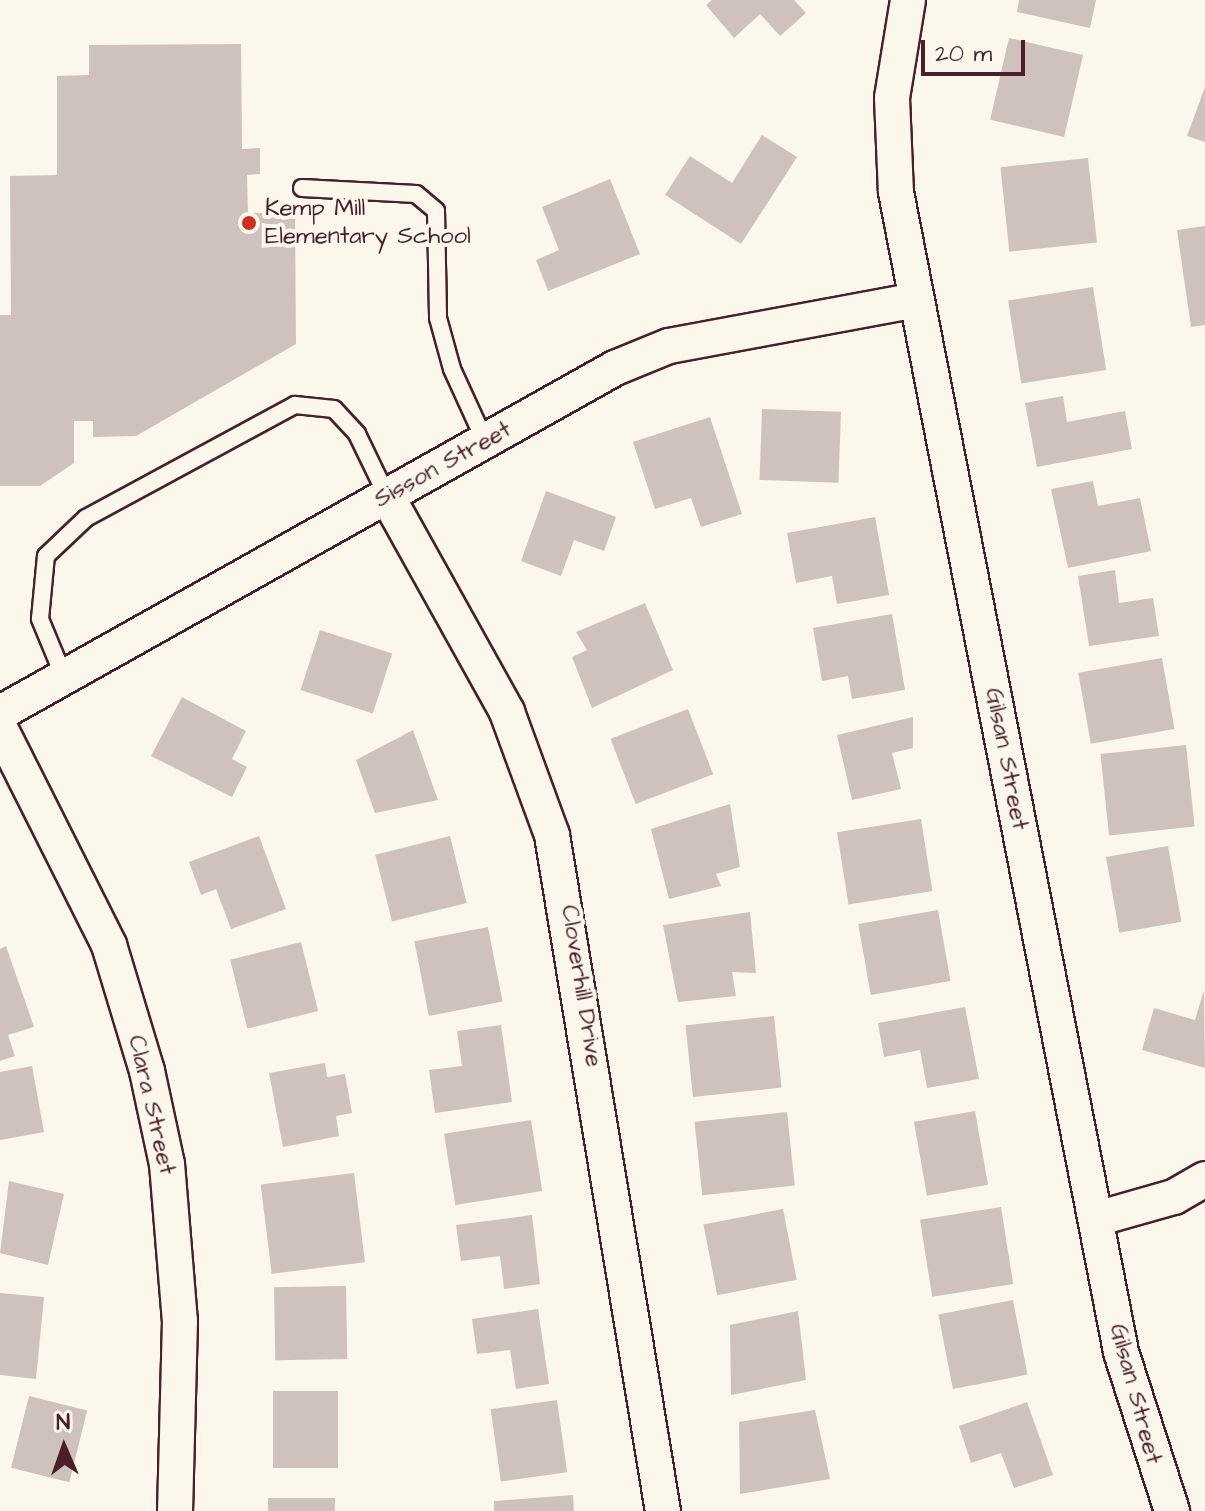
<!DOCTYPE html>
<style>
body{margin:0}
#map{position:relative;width:1205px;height:1511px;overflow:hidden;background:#fbf7ec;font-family:"Architects Daughter",sans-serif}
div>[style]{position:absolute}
.building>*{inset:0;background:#cfc2bc;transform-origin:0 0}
.roads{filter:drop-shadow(2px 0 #4a1f2b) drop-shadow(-2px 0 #4a1f2b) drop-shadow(0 2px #4a1f2b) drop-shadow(0 -2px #4a1f2b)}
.lane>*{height:16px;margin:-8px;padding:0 8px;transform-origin:8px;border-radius:8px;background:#fbf7ec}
.street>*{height:34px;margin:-17px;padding:0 17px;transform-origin:17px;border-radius:17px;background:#fbf7ec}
.dots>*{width:22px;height:22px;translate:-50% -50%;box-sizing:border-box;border:4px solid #fbf7ec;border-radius:50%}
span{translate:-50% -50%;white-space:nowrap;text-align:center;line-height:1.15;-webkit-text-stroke:8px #fbf7ec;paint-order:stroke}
.poi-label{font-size:24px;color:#4a1f2b}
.left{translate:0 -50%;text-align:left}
.street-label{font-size:24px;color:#4a1f2b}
.north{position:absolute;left:24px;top:1407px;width:80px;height:80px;-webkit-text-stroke:6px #fbf7ec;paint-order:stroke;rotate:358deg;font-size:22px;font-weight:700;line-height:32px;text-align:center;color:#4a1f2b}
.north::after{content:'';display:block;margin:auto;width:28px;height:36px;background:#4a1f2b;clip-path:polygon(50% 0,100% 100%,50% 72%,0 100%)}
.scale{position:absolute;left:921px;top:40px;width:104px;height:36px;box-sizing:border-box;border:4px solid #4a1f2b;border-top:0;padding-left:10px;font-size:24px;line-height:28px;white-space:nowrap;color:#4a1f2b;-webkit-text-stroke:6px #fbf7ec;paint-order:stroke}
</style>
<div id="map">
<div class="building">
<div style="clip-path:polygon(712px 0,794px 0,806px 13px,780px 36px,760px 14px,734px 38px,706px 5px)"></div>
<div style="clip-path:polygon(1019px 0,1096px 0,1090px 28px,1017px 12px)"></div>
<div style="left:1009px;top:38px;width:76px;height:84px;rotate:13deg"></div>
<div style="clip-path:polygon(241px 44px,242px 149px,260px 148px,260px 174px,247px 175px,248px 213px,295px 213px,296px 344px,136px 436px,93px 437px,93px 421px,74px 421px,74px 463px,40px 486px,0 486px,0 315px,11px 315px,10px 176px,57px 175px,57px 76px,89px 75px,89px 45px)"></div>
<div style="clip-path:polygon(1205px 87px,1205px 142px,1187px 136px)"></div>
<div style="clip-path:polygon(762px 135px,797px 157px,741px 244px,665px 195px,690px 156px,732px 183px)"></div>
<div style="left:1088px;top:158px;width:85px;height:88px;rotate:84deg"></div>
<div style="clip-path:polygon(610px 179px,640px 254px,548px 291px,536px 260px,559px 250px,542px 207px)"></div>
<div style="clip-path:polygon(1205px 226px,1205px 325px,1191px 327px,1177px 230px)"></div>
<div style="left:1093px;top:287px;width:84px;height:86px;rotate:81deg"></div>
<div style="clip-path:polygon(1063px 396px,1067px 422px,1125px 411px,1132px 449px,1037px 467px,1025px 403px)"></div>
<div style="left:762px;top:409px;width:79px;height:71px;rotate:2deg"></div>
<div style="clip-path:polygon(710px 417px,742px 514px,701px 527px,691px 498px,655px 509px,633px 442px)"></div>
<div style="clip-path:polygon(1093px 481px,1098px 506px,1140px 498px,1151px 551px,1068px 568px,1051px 489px)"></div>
<div style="clip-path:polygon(546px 491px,616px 517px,604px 551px,574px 540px,561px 576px,521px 561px)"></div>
<div style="clip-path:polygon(875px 517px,889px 595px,837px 604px,832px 576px,796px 583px,787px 533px)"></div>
<div style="clip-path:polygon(1115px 570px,1119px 603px,1153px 598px,1159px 636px,1089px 646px,1078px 576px)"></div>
<div style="clip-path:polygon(645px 603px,673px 670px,592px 708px,572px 657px,587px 650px,576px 632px)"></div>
<div style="clip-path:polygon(892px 614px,905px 690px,852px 699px,848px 676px,822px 681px,813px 628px)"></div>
<div style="left:320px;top:630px;width:76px;height:63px;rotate:18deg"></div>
<div style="left:1162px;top:658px;width:72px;height:85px;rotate:80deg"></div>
<div style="clip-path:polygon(182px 697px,246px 731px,232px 759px,247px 767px,232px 797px,151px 756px)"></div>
<div style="left:688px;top:709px;width:70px;height:83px;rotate:69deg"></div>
<div style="clip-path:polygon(913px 717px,913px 748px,892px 753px,901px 789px,852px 800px,837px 735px)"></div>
<div style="clip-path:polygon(413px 730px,438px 800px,375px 813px,356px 760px)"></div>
<div style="left:1186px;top:745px;width:82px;height:86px;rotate:84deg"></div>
<div style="clip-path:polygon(730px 804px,740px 867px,716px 874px,721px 886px,669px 899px,651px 829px)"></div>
<div style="left:921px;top:819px;width:73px;height:85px;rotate:81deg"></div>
<div style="clip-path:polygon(259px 836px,286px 909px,231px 929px,216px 889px,201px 895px,189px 862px)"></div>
<div style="left:450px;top:836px;width:69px;height:77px;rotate:76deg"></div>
<div style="left:1168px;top:846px;width:77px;height:63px;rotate:80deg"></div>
<div style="left:938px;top:910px;width:72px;height:81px;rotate:80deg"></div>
<div style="clip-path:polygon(750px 912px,756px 973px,732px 972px,736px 996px,678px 1002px,663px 925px)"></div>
<div style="left:488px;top:927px;width:76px;height:75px;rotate:79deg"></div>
<div style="left:301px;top:942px;width:71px;height:73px;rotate:76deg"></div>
<div style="clip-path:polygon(6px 946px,34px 1027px,8px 1035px,15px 1056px,0 1061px,0 949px)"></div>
<div style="clip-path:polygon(1204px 990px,1205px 1068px,1142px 1050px,1154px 1008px,1195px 1020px)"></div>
<div style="clip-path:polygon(965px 1007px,979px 1079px,927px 1088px,920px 1050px,884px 1057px,878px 1023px)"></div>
<div style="left:774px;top:1016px;width:72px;height:89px;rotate:84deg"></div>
<div style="clip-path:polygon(501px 1025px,512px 1102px,435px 1113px,429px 1070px,462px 1066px,457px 1031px)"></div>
<div style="clip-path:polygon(325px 1063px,327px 1077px,345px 1074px,352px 1113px,336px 1116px,339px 1136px,283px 1147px,269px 1073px)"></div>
<div style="clip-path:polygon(32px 1066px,44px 1132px,0 1140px,0 1072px)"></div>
<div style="left:975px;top:1111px;width:75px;height:62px;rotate:80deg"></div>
<div style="left:787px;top:1112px;width:74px;height:93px;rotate:84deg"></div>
<div style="left:531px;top:1120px;width:72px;height:88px;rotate:81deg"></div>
<div style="left:354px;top:1173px;width:90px;height:94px;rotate:83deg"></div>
<div style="clip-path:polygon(9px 1181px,64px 1194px,48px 1265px,0 1253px)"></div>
<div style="left:1001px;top:1207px;width:78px;height:82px;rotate:81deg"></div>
<div style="left:783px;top:1209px;width:72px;height:81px;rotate:79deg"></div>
<div style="clip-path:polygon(532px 1215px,540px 1284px,504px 1289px,500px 1256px,461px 1261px,456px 1225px)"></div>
<div style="left:346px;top:1286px;width:73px;height:72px;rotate:89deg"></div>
<div style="clip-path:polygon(0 1293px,44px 1297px,36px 1379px,0 1375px)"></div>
<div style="left:1013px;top:1300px;width:76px;height:76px;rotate:79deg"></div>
<div style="clip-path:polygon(538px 1309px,549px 1384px,516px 1389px,510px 1350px,477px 1354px,472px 1319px)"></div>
<div style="clip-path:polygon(798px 1311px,806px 1380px,731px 1395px,730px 1325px)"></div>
<div style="left:273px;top:1391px;width:65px;height:77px"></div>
<div style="left:29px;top:1396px;width:60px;height:74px;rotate:14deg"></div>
<div style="left:557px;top:1400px;width:73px;height:67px;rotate:82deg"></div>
<div style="clip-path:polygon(1027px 1402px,1053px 1475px,1014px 1488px,1001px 1453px,971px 1463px,959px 1426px)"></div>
<div style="clip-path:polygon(815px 1410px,830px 1479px,740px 1494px,739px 1422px)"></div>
<div style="clip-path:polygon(573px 1495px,574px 1511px,494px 1511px,494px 1501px)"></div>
<div style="left:268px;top:1498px;width:67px;height:13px"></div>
</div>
<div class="roads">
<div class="lane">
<div style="left:302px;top:188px;width:114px;rotate:3deg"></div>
<div style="left:416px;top:194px;width:26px;rotate:40deg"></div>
<div style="left:436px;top:211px;width:107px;rotate:88.9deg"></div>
<div style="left:438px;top:318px;width:53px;rotate:74.6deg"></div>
<div style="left:452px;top:369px;width:79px;rotate:65.4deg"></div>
<div style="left:64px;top:677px;width:63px;rotate:-112.5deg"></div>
<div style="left:40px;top:619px;width:63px;rotate:-84.6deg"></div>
<div style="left:46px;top:556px;width:55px;rotate:-43.5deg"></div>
<div style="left:86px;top:518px;width:238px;rotate:-28.4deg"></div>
<div style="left:295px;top:405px;width:39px;rotate:6deg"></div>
<div style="left:334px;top:409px;width:34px;rotate:47deg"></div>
<div style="left:357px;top:434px;width:69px;rotate:64.2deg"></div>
</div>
<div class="street">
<div style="left:908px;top:0;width:99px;rotate:99.3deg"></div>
<div style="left:892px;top:98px;width:94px;rotate:87.6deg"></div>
<div style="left:896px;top:192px;width:1182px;rotate:79.02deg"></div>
<div style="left:1121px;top:1352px;width:167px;rotate:72.2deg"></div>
<div style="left:387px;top:496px;width:247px;rotate:60.9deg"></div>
<div style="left:507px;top:712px;width:131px;rotate:69.9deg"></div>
<div style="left:552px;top:835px;width:685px;rotate:80.68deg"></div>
<div style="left:0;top:713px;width:705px;rotate:-29.29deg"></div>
<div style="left:615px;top:368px;width:58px;rotate:-22.2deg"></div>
<div style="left:669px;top:346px;width:252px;rotate:-10.5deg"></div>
<div style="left:0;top:728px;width:243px;rotate:63.3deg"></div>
<div style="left:109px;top:945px;width:132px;rotate:73.2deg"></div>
<div style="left:147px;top:1071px;width:95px;rotate:77.9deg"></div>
<div style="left:167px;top:1164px;width:158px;rotate:85.3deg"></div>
<div style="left:180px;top:1321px;width:190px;rotate:91.5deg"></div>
<div style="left:1096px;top:1219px;width:81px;rotate:-15.8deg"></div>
<div style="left:1174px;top:1197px;width:36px;rotate:-30deg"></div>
</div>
</div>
<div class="dots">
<div style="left:249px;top:223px;background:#c8321e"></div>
</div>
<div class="poi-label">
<span class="left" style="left:265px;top:223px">Kemp Mill<br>Elementary School</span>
</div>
<div class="street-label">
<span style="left:443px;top:465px;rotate:-29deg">Sisson Street</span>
<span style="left:1006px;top:759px;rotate:79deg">Gilsan Street</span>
<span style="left:581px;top:986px;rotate:81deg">Cloverhill Drive</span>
<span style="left:151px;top:1105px;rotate:77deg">Clara Street</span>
<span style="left:1135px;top:1394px;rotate:75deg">Gilsan Street</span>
</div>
<div class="north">N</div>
<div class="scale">20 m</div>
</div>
